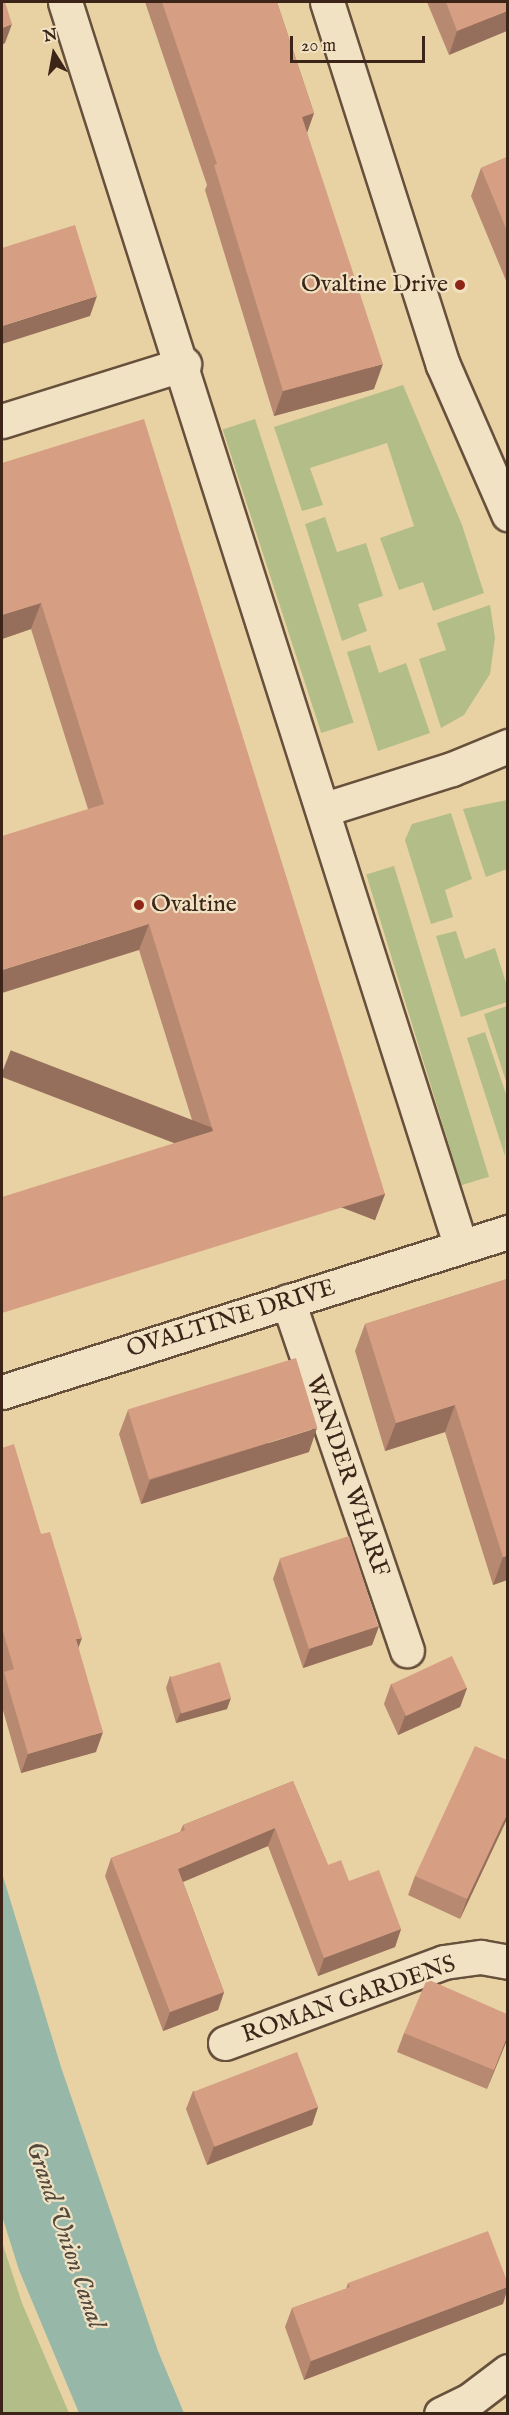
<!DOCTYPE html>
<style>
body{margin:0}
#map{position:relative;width:509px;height:2415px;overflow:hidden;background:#e8d2a3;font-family:"IM FELL English",serif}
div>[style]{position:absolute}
.green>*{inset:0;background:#b3bd88;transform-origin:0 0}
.water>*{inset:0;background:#97b7a8}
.roads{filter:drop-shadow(2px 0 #67503c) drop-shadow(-2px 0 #67503c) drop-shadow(0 2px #67503c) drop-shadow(0 -2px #67503c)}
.minor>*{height:33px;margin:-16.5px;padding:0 16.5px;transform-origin:16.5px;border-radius:16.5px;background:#f0e2c3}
.tertiary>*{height:33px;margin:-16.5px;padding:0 16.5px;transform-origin:16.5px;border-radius:16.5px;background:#f0e2c3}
.wall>*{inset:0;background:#b88971}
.shaded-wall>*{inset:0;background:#966f5c;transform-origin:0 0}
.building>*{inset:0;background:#d69f83;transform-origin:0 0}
.dots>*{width:16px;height:16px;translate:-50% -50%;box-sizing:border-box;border:3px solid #f0e2c3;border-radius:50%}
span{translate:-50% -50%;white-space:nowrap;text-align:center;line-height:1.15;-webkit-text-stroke:4.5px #f0e2c3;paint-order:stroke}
.poi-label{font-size:24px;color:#3c2419}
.right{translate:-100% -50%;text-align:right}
.left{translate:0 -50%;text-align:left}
.street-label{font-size:24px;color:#3c2419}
.water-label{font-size:26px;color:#53493d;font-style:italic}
.frame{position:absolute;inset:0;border:3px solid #3c2419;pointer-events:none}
.north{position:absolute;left:24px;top:24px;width:60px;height:60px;-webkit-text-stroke:4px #f0e2c3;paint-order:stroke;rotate:349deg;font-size:16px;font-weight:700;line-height:24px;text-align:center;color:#3c2419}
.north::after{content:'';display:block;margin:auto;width:21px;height:27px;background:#3c2419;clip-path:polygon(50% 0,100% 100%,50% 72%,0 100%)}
.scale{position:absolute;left:290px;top:36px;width:135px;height:27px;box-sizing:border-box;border:3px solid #3c2419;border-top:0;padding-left:8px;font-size:18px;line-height:21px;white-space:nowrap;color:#3c2419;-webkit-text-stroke:4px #f0e2c3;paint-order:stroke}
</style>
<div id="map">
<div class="green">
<div style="clip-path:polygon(403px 385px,462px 525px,484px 593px,433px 611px,423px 582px,399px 590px,380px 538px,414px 526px,387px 443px,310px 468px,323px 505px,302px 511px,274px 427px)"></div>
<div style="left:255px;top:419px;width:319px;height:34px;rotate:72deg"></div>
<div style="clip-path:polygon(325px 517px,337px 552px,366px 543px,383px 596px,358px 604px,367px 631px,342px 641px,305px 524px)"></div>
<div style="clip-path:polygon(490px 605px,495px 638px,490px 674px,464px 715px,441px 728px,419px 659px,446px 650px,437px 623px)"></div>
<div style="clip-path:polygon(370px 645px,379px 673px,406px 663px,430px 733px,378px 751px,347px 652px)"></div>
<div style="clip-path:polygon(507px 800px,507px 869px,486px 877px,463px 809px)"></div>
<div style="clip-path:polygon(451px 813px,472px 879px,445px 890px,453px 917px,431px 924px,405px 840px,412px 824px)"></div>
<div style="left:394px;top:866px;width:325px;height:29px;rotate:73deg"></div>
<div style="clip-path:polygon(456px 931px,465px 959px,495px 948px,507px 986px,507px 1002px,461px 1017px,436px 936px)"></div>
<div style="clip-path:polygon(507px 1006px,508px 1006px,507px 1084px,484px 1014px)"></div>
<div style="clip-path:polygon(485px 1032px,507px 1097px,505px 1156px,467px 1038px)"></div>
<div style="clip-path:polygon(2px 2242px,22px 2303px,69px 2413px,2px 2413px)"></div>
</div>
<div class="water">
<div style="clip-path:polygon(2px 1873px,61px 2067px,158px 2351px,184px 2413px,79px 2413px,19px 2270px,2px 2216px)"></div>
</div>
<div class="roads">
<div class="minor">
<div style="left:65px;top:2px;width:1306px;rotate:72.36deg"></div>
<div style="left:2px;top:421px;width:191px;rotate:-17.4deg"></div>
<div style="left:325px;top:809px;width:133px;rotate:-17.5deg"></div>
<div style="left:452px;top:769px;width:61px;rotate:-22.3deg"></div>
<div style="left:288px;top:1301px;width:369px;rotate:71.2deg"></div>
<div style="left:2px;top:1392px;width:531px;rotate:-17.55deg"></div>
<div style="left:225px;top:2043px;width:233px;rotate:-20.3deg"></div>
<div style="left:444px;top:1962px;width:37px;rotate:-8deg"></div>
<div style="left:481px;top:1957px;width:27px;rotate:10deg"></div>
<div style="left:441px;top:2414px;width:32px;rotate:-26deg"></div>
<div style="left:470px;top:2400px;width:48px;rotate:-37.3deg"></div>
</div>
<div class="tertiary">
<div style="left:327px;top:2px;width:381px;rotate:72.3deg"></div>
<div style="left:443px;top:365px;width:163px;rotate:66.4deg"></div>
</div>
</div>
<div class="wall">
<div style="clip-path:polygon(145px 2px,277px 2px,314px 113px,307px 133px,374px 389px,274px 416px,205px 190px,207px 185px)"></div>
<div style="clip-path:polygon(427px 2px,507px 2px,449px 55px)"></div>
<div style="clip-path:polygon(507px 157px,507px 283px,471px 196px,481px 168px)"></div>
<div style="clip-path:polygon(2px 463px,385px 1194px,375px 1220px,197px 1136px,139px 950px,88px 809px,31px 629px,2px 639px)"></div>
<div style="clip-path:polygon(507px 1279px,507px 1580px,493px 1585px,445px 1432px,385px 1451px,355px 1351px,365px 1324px)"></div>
<div style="clip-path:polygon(128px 1410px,309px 1452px,141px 1504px,119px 1434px)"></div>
<div style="clip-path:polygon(2px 1448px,41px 1534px,78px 1647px,96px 1752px,21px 1773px,2px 1707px,2px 1679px,3px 1675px,2px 1670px)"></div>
<div style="clip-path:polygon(280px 1559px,379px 1626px,372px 1645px,303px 1668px,273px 1579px)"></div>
<div style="clip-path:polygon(170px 1676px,227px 1709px,176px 1723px,166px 1688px)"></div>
<div style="clip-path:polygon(391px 1684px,467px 1688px,460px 1707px,398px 1735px,384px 1704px)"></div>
<div style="clip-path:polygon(293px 1781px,328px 1865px,349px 1881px,401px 1929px,395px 1947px,318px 1976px,268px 1846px,183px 1882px,224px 1992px,218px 2010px,163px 2031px,105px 1876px,111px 1858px,180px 1832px,183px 1825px)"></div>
<div style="clip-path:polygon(507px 1819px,460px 1919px,408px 1895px,415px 1876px)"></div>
<div style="clip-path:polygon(404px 2033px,507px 2040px,487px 2089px,397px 2052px)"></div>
<div style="clip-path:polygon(193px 2091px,318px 2107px,312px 2125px,207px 2165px,186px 2109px)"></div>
<div style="clip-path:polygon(348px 2283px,503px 2304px,304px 2380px,285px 2327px,292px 2308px,346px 2289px)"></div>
</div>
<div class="shaded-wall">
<div style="clip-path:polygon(507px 11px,507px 31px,449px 55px,457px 31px)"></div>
<div style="clip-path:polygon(12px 24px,5px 43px,2px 45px,2px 28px)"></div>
<div style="clip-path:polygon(314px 113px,305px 138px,302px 117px)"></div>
<div style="clip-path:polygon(97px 296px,90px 316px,2px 344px,2px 326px)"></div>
<div style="clip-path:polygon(383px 364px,374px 389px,274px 416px,283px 391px)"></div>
<div style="clip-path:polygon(41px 603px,31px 629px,2px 639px,2px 615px)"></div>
<div style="clip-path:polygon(149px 924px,139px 950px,2px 993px,2px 970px)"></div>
<div style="left:385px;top:1194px;width:28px;height:401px;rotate:111deg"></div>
<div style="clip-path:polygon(455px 1405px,445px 1432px,385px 1451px,396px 1423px)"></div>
<div style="clip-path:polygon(317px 1428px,309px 1452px,141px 1504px,150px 1480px)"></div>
<div style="clip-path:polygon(507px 1556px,507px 1580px,493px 1585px,503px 1557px)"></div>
<div style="clip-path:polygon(379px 1626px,372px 1645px,303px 1668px,310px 1648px)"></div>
<div style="clip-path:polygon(82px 1638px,75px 1657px,76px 1639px)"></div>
<div style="clip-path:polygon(467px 1688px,460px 1707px,398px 1735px,405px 1716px)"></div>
<div style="clip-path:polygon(231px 1698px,227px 1709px,176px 1723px,181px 1712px)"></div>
<div style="clip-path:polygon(103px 1732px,96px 1752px,21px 1773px,28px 1754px)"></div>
<div style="clip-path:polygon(507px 1814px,507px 1819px,460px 1919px,467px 1899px)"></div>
<div style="clip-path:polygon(275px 1828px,268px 1846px,171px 1887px,178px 1869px)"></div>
<div style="clip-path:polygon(401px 1929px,395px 1947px,318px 1976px,324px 1958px)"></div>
<div style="clip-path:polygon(224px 1992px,218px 2010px,163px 2031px,170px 2012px)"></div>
<div style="clip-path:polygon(507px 2037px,507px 2040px,487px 2089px,494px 2070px)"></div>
<div style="clip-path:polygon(318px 2107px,312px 2125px,207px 2165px,214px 2146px)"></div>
<div style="clip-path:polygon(507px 2287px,507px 2291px,503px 2304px,304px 2380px,311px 2361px)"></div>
</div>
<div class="building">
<div style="clip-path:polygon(2px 2px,5px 2px,12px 24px,2px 28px)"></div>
<div style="clip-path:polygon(162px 2px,277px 2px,314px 113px,302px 117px,383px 364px,283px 391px,214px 165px,217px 164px)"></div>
<div style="clip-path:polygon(446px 2px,507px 2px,507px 11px,457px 31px)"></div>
<div style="clip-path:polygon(507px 157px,507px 231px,481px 168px)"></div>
<div style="clip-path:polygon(75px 225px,97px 296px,2px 326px,2px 248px)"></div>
<div style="clip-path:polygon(144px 419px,385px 1194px,2px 1313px,2px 1197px,213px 1131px,149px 924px,2px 970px,2px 836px,104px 804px,41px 603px,2px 615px,2px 463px)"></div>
<div style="clip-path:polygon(507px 1279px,507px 1556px,503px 1557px,455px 1405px,396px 1423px,365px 1324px)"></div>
<div style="left:296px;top:1358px;width:73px;height:176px;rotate:73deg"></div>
<div style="clip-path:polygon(14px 1444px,41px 1534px,50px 1532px,82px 1638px,76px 1639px,103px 1732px,28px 1754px,4px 1672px,14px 1669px,2px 1628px,2px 1448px)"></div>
<div style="left:349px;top:1536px;width:95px;height:73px;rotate:72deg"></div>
<div style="left:452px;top:1656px;width:35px;height:67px;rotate:65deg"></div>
<div style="left:220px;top:1662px;width:38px;height:52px;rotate:73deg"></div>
<div style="clip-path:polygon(475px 1746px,507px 1760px,507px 1814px,467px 1899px,415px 1876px)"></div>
<div style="clip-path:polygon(293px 1781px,328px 1865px,341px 1860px,349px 1881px,379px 1870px,401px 1929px,324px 1958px,275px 1828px,178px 1869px,224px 1992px,170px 2012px,111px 1858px,185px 1830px,183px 1825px)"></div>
<div style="clip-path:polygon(427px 1979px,507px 2014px,507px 2037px,494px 2070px,404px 2033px)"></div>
<div style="left:297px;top:2052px;width:59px;height:111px;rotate:69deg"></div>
<div style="clip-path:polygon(488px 2231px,507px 2281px,507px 2287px,311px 2361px,292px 2308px,350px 2287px,348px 2283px)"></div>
</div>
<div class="dots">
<div style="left:460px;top:285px;background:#8f2418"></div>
<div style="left:139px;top:905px;background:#8f2418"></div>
</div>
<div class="poi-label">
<span class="right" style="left:448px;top:285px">Ovaltine Drive</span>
<span class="left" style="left:151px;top:905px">Ovaltine</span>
</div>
<div class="street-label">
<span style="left:231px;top:1319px;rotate:-17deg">OVALTINE DRIVE</span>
<span style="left:347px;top:1476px;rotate:71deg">WANDER WHARF</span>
<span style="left:349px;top:2000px;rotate:-19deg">ROMAN GARDENS</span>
</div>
<div class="water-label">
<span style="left:65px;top:2235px;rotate:71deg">Grand Union Canal</span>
</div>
<div class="frame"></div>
<div class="north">N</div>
<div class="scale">20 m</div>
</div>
